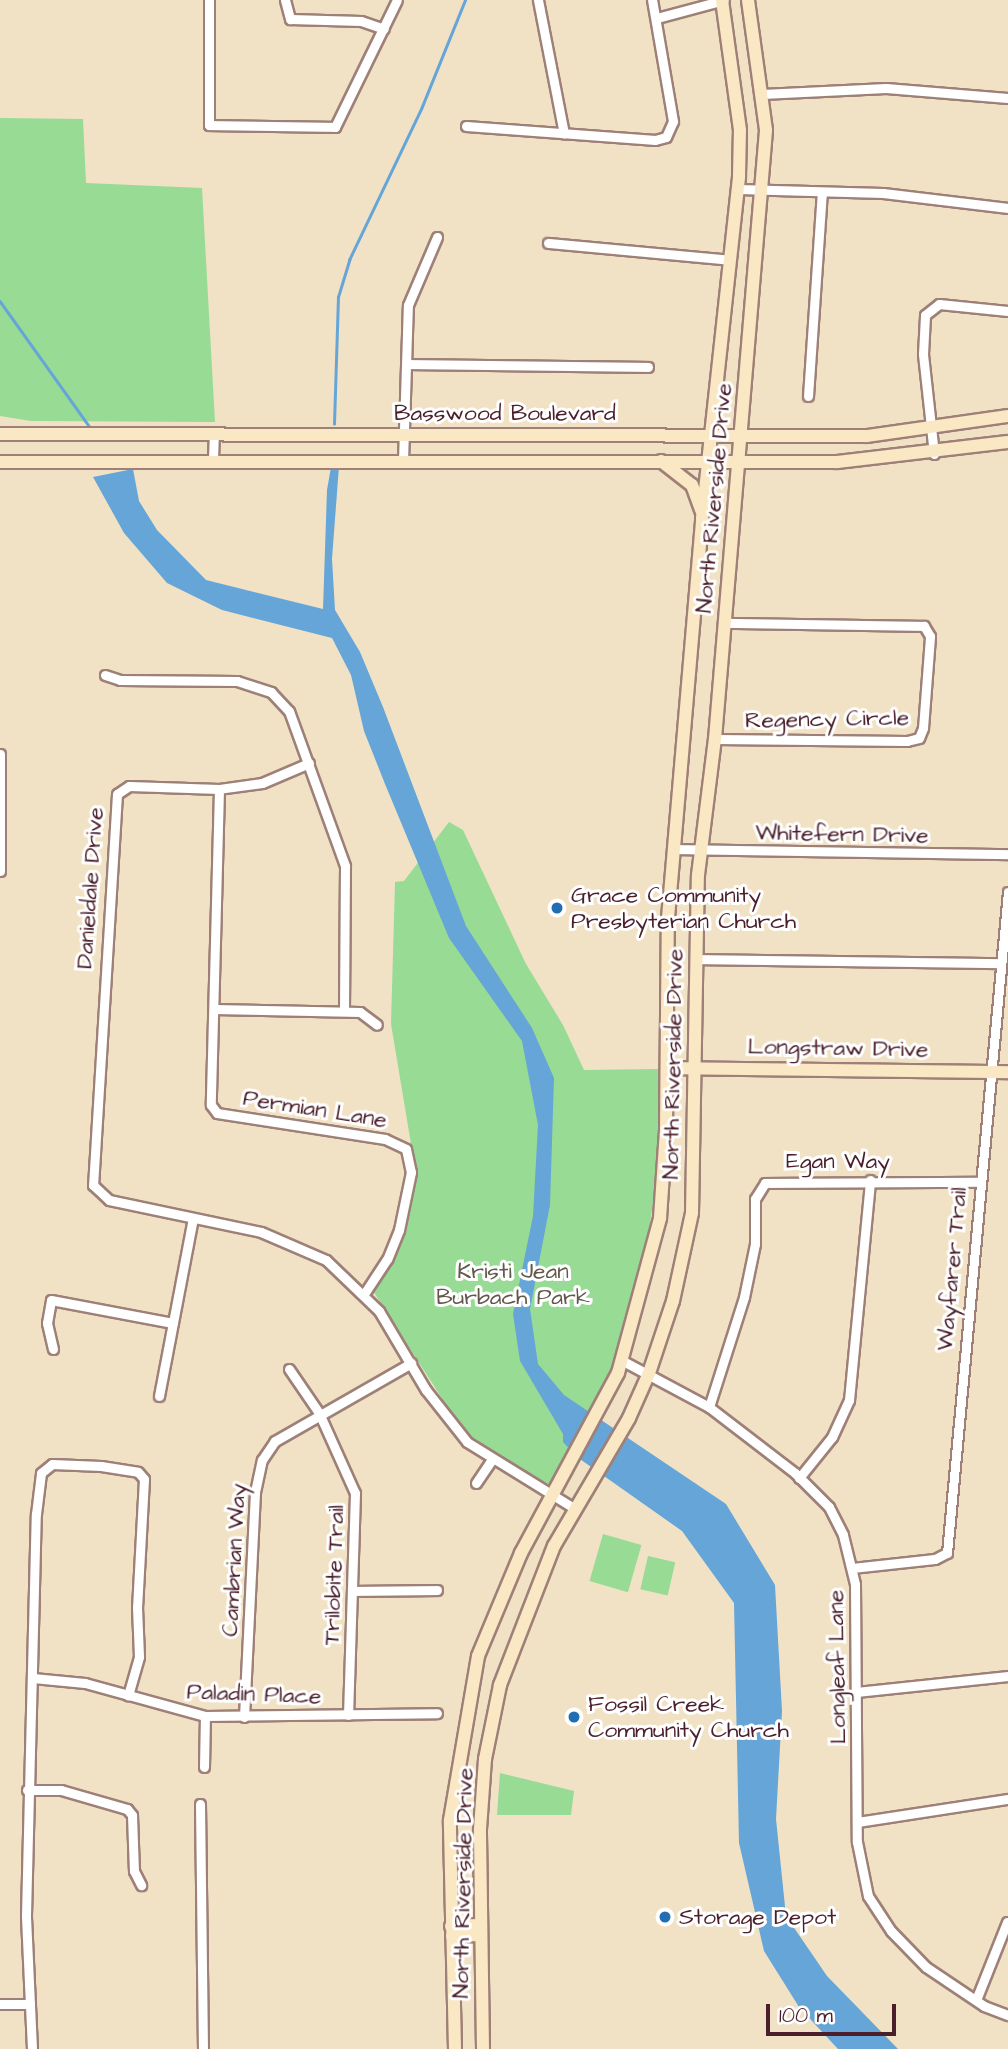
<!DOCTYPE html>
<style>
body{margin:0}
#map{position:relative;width:1008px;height:2049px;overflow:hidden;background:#f1e2c5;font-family:"Architects Daughter",sans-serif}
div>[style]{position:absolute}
.green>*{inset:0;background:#97db94;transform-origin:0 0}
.water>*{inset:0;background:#65a5d8}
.stream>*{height:2.5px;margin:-1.25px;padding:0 1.25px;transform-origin:1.25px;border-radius:1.25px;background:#65a5d8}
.roads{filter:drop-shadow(2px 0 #9e8078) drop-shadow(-2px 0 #9e8078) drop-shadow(0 2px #9e8078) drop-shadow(0 -2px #9e8078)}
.street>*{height:9px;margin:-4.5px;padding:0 4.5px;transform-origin:4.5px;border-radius:4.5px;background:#fff}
.secondary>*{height:12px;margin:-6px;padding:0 6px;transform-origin:6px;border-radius:6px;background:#fae7c3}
.dots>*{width:19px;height:19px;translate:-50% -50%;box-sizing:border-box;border:4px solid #fff;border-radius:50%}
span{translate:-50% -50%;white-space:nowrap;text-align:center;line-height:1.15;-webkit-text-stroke:6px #fff;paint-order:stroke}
.street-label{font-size:23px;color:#4a1f2b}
.poi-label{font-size:23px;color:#4a1f2b}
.left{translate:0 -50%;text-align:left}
.park-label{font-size:23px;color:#61574a}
.scale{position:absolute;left:766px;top:2004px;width:130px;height:32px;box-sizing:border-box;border:4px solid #4a1f2b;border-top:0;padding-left:9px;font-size:21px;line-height:24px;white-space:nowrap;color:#4a1f2b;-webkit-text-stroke:5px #fff;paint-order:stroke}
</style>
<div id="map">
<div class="green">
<div style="clip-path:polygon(0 118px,83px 119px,86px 183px,202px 188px,215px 422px,31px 421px,0 416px)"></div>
<div style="clip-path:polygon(449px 822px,463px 830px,526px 964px,563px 1025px,584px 1070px,659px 1069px,657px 1173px,646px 1253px,611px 1369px,570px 1452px,549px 1484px,497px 1457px,473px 1439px,452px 1414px,373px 1291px,406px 1231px,416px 1174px,391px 1024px,395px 882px,404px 881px)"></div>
<div style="left:603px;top:1534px;width:40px;height:49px;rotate:16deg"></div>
<div style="left:648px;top:1556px;width:28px;height:34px;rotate:13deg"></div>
<div style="clip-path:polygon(500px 1773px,574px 1791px,571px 1815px,497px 1815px)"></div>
</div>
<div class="water">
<div style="clip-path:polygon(339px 466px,332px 559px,335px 610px,360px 652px,383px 707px,466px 926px,532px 1028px,554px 1078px,550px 1205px,530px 1309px,538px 1364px,564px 1395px,726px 1504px,775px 1585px,782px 1711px,776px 1819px,786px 1916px,827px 1976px,898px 2049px,838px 2049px,799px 2007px,764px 1951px,739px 1843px,734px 1603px,682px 1531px,577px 1457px,563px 1442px,563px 1434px,520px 1361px,513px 1314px,533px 1216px,538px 1125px,522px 1041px,449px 938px,385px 784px,364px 731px,351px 675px,332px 638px,222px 610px,167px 583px,124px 533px,93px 477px,133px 469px,139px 501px,157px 530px,206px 580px,323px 609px,327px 490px,331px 467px)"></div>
</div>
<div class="stream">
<div style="left:0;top:301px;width:153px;rotate:54.5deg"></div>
<div style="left:334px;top:424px;width:127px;rotate:-88.2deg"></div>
<div style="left:338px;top:297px;width:39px;rotate:-73deg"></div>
<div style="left:349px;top:260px;width:167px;rotate:-64.5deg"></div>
<div style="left:421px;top:109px;width:118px;rotate:-68deg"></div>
</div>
<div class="roads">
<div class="street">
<div style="left:209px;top:0;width:125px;rotate:90deg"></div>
<div style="left:209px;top:125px;width:126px;rotate:0.9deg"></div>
<div style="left:335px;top:127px;width:141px;rotate:-64deg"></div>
<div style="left:285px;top:0;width:20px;rotate:75deg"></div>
<div style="left:290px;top:19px;width:71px;rotate:1.6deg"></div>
<div style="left:361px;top:21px;width:24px;rotate:19deg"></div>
<div style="left:538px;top:0;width:136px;rotate:79deg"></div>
<div style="left:657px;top:18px;width:69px;rotate:-15deg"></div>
<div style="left:762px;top:94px;width:124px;rotate:-2.8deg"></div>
<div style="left:886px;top:88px;width:122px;rotate:4.7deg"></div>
<div style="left:466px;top:126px;width:190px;rotate:4.2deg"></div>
<div style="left:655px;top:140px;width:11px;rotate:-15deg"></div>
<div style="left:666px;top:137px;width:17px;rotate:-66deg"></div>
<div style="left:673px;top:121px;width:123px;rotate:-99.8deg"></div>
<div style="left:738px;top:189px;width:145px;rotate:1.6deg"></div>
<div style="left:883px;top:193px;width:126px;rotate:6.8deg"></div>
<div style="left:548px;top:243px;width:183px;rotate:5.3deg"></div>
<div style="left:409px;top:364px;width:239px;rotate:0.7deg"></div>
<div style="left:808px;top:396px;width:203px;rotate:-86.1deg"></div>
<div style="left:934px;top:454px;width:101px;rotate:-96.3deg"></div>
<div style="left:923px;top:354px;width:39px;rotate:-87deg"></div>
<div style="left:925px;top:315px;width:18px;rotate:-38deg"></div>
<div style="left:939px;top:304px;width:69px;rotate:5.8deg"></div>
<div style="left:213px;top:459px;width:24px;rotate:-88deg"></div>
<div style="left:403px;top:461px;width:156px;rotate:-88.2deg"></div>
<div style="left:408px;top:305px;width:74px;rotate:-66.9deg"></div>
<div style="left:105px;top:675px;width:16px;rotate:18deg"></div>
<div style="left:120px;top:680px;width:117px;rotate:0.5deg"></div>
<div style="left:237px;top:681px;width:36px;rotate:18deg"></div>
<div style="left:271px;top:692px;width:26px;rotate:47deg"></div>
<div style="left:289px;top:711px;width:165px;rotate:70.1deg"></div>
<div style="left:345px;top:866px;width:145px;rotate:90.4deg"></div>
<div style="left:715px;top:739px;width:192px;rotate:0.6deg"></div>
<div style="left:907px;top:741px;width:12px;rotate:-14deg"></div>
<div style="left:919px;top:738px;width:11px;rotate:-68deg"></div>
<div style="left:923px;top:728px;width:92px;rotate:-85.6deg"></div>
<div style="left:930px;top:636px;width:12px;rotate:-121deg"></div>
<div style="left:924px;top:626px;width:200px;rotate:-179.1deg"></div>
<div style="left:0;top:754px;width:117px;rotate:90deg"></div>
<div style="left:309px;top:763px;width:51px;rotate:156.9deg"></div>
<div style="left:262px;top:783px;width:43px;rotate:172.1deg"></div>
<div style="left:219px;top:789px;width:90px;rotate:-178.1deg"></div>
<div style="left:129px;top:786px;width:14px;rotate:146deg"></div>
<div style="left:117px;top:794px;width:392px;rotate:93.5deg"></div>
<div style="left:93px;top:1185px;width:22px;rotate:43deg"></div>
<div style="left:109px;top:1200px;width:155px;rotate:11.9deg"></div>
<div style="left:261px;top:1232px;width:71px;rotate:23.3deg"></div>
<div style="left:326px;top:1260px;width:74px;rotate:43.9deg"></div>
<div style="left:379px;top:1311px;width:92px;rotate:59.3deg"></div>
<div style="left:426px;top:1390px;width:66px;rotate:51.7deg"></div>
<div style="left:467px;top:1442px;width:126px;rotate:31.7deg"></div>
<div style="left:219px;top:789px;width:316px;rotate:91.5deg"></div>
<div style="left:211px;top:1105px;width:10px;rotate:53deg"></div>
<div style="left:217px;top:1113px;width:170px;rotate:8.8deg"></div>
<div style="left:385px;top:1139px;width:23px;rotate:25deg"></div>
<div style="left:406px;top:1149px;width:24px;rotate:78deg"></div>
<div style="left:411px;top:1172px;width:59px;rotate:101.7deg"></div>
<div style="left:399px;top:1230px;width:31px;rotate:112deg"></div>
<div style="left:387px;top:1259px;width:42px;rotate:123.3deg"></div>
<div style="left:676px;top:849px;width:332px;rotate:0.9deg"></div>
<div style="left:695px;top:959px;width:305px;rotate:0.8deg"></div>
<div style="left:214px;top:1009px;width:146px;rotate:1.2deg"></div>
<div style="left:360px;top:1012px;width:21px;rotate:37deg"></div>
<div style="left:53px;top:1349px;width:27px;rotate:-103deg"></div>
<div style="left:47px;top:1323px;width:23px;rotate:-80deg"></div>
<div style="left:51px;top:1300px;width:124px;rotate:10.7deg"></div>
<div style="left:623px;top:1361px;width:98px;rotate:28.1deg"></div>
<div style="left:709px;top:1407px;width:108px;rotate:37.5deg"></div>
<div style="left:795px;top:1473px;width:48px;rotate:45deg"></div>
<div style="left:829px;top:1507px;width:31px;rotate:63deg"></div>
<div style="left:843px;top:1535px;width:50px;rotate:76.2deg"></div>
<div style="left:855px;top:1584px;width:258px;rotate:89.6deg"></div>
<div style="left:857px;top:1842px;width:55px;rotate:78.5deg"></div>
<div style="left:868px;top:1896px;width:42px;rotate:56.7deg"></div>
<div style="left:891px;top:1931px;width:50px;rotate:45.8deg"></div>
<div style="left:926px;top:1967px;width:70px;rotate:33.9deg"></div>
<div style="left:984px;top:2006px;width:26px;rotate:21deg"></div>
<div style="left:289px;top:1369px;width:53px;rotate:55.7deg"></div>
<div style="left:319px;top:1413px;width:88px;rotate:65.8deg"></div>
<div style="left:355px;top:1493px;width:222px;rotate:91.8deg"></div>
<div style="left:159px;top:1396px;width:181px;rotate:-79.2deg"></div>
<div style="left:709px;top:1407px;width:115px;rotate:-72.3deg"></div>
<div style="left:744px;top:1297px;width:54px;rotate:-78.3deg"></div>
<div style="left:755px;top:1244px;width:45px;rotate:-90deg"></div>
<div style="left:755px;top:1199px;width:19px;rotate:-58deg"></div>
<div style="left:765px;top:1183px;width:214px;rotate:-0.3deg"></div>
<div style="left:799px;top:1478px;width:53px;rotate:-51.2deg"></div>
<div style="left:832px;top:1437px;width:41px;rotate:-65.3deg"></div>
<div style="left:849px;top:1400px;width:221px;rotate:-84.5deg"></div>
<div style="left:476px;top:1483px;width:27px;rotate:-56deg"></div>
<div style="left:852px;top:1568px;width:83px;rotate:-6.2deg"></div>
<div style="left:935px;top:1559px;width:13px;rotate:-27deg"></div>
<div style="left:947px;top:1553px;width:664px;rotate:-84.73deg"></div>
<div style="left:353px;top:1591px;width:84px;rotate:-0.7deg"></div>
<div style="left:33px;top:1678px;width:52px;rotate:5.5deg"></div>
<div style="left:85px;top:1683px;width:124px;rotate:15.4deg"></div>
<div style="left:205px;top:1716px;width:232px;rotate:-0.7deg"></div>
<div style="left:856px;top:1692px;width:153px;rotate:-6deg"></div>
<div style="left:244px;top:1717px;width:225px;rotate:-87.2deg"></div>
<div style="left:255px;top:1492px;width:33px;rotate:-78deg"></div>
<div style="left:262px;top:1460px;width:23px;rotate:-56deg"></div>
<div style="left:275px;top:1441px;width:157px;rotate:-29.8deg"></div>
<div style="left:204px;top:1767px;width:51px;rotate:-88.9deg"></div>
<div style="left:27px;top:1790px;width:34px"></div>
<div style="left:61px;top:1790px;width:69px;rotate:16.1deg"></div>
<div style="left:127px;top:1809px;width:8px;rotate:50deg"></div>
<div style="left:132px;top:1815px;width:56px;rotate:88deg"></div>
<div style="left:134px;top:1871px;width:16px;rotate:63deg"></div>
<div style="left:200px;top:1804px;width:245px;rotate:89.3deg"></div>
<div style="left:857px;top:1822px;width:153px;rotate:-8.7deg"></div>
<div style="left:976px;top:2000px;width:84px;rotate:-68.3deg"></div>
<div style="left:0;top:2004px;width:30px"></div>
<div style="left:32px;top:2049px;width:134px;rotate:-92.6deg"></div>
<div style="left:26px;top:1915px;width:401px;rotate:-88.6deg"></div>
<div style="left:36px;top:1514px;width:41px;rotate:-83deg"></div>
<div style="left:41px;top:1473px;width:14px;rotate:-39deg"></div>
<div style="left:52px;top:1464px;width:49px;rotate:2.3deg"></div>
<div style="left:101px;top:1466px;width:37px;rotate:9deg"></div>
<div style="left:138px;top:1472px;width:9px;rotate:49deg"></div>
<div style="left:144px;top:1479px;width:128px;rotate:93.1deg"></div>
<div style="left:137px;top:1607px;width:50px;rotate:87.7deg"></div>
<div style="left:139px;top:1657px;width:40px;rotate:106deg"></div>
</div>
<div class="secondary">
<div style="left:0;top:434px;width:867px;rotate:0.13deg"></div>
<div style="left:867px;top:436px;width:142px;rotate:-8.1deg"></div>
<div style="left:661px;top:461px;width:39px;rotate:38deg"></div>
<div style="left:692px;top:485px;width:27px;rotate:70deg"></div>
<div style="left:0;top:462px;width:837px"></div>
<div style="left:837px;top:462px;width:172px;rotate:-6.7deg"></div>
<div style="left:667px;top:1068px;width:341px;rotate:0.7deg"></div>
<div style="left:451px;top:1926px;width:28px;rotate:-2deg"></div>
<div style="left:452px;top:1936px;width:27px;rotate:-2deg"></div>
<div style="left:455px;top:2049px;width:229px;rotate:-91.3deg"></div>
<div style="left:450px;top:1820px;width:166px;rotate:-80.3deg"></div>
<div style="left:478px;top:1656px;width:112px;rotate:-67.3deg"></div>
<div style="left:521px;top:1553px;width:204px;rotate:-61.7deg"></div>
<div style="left:618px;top:1373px;width:161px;rotate:-74.8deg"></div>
<div style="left:660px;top:1218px;width:88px;rotate:-86.1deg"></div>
<div style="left:666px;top:1130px;width:212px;rotate:-89.5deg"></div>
<div style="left:668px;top:918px;width:401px;rotate:-85.1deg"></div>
<div style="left:702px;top:518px;width:344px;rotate:-83.8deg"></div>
<div style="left:739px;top:176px;width:46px;rotate:-88.8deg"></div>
<div style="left:740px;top:130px;width:131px;rotate:-97.9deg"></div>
<div style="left:483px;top:2049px;width:220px;rotate:-90.8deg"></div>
<div style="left:480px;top:1829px;width:70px;rotate:-85.9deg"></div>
<div style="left:485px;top:1759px;width:76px;rotate:-78.5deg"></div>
<div style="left:500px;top:1685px;width:149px;rotate:-68.8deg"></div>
<div style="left:554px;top:1546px;width:148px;rotate:-59.6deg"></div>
<div style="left:629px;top:1418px;width:49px;rotate:-66deg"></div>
<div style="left:649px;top:1373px;width:76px;rotate:-71.6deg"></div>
<div style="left:673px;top:1301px;width:90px;rotate:-77.8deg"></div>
<div style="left:692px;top:1213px;width:338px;rotate:-89deg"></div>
<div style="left:698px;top:875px;width:137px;rotate:-82.9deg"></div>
<div style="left:715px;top:739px;width:611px;rotate:-85.21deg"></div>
<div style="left:766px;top:130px;width:131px;rotate:-97.9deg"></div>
</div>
</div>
<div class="dots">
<div style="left:557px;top:908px;background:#1f6fb2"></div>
<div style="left:574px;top:1717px;background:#1f6fb2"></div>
<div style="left:665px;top:1917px;background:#1f6fb2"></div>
</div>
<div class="street-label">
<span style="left:505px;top:413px">Basswood Boulevard</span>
<span style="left:714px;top:498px;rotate:-85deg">North Riverside Drive</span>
<span style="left:827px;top:719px;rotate:-1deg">Regency Circle</span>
<span style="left:842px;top:834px;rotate:1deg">Whitefern Drive</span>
<span style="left:90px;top:888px;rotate:-86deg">Danieldale Drive</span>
<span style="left:838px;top:1048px;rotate:1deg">Longstraw Drive</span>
<span style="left:673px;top:1064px;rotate:-89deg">North Riverside Drive</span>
<span style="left:315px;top:1109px;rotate:9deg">Permian Lane</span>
<span style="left:838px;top:1161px">Egan Way</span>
<span style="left:952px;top:1269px;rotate:-85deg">Wayfarer Trail</span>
<span style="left:234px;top:1560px;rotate:-87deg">Cambrian Way</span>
<span style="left:334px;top:1575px;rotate:-88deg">Trilobite Trail</span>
<span style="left:837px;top:1667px;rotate:-91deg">Longleaf Lane</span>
<span style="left:254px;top:1694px;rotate:2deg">Paladin Place</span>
<span style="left:463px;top:1883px;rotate:-89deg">North Riverside Drive</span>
</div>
<div class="poi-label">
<span class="left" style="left:571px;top:908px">Grace Community<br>Presbyterian Church</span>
<span class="left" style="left:588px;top:1717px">Fossil Creek<br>Community Church</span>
<span class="left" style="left:679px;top:1917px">Storage Depot</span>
</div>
<div class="park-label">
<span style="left:513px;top:1284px">Kristi Jean<br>Burbach Park</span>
</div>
<div class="scale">100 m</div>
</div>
